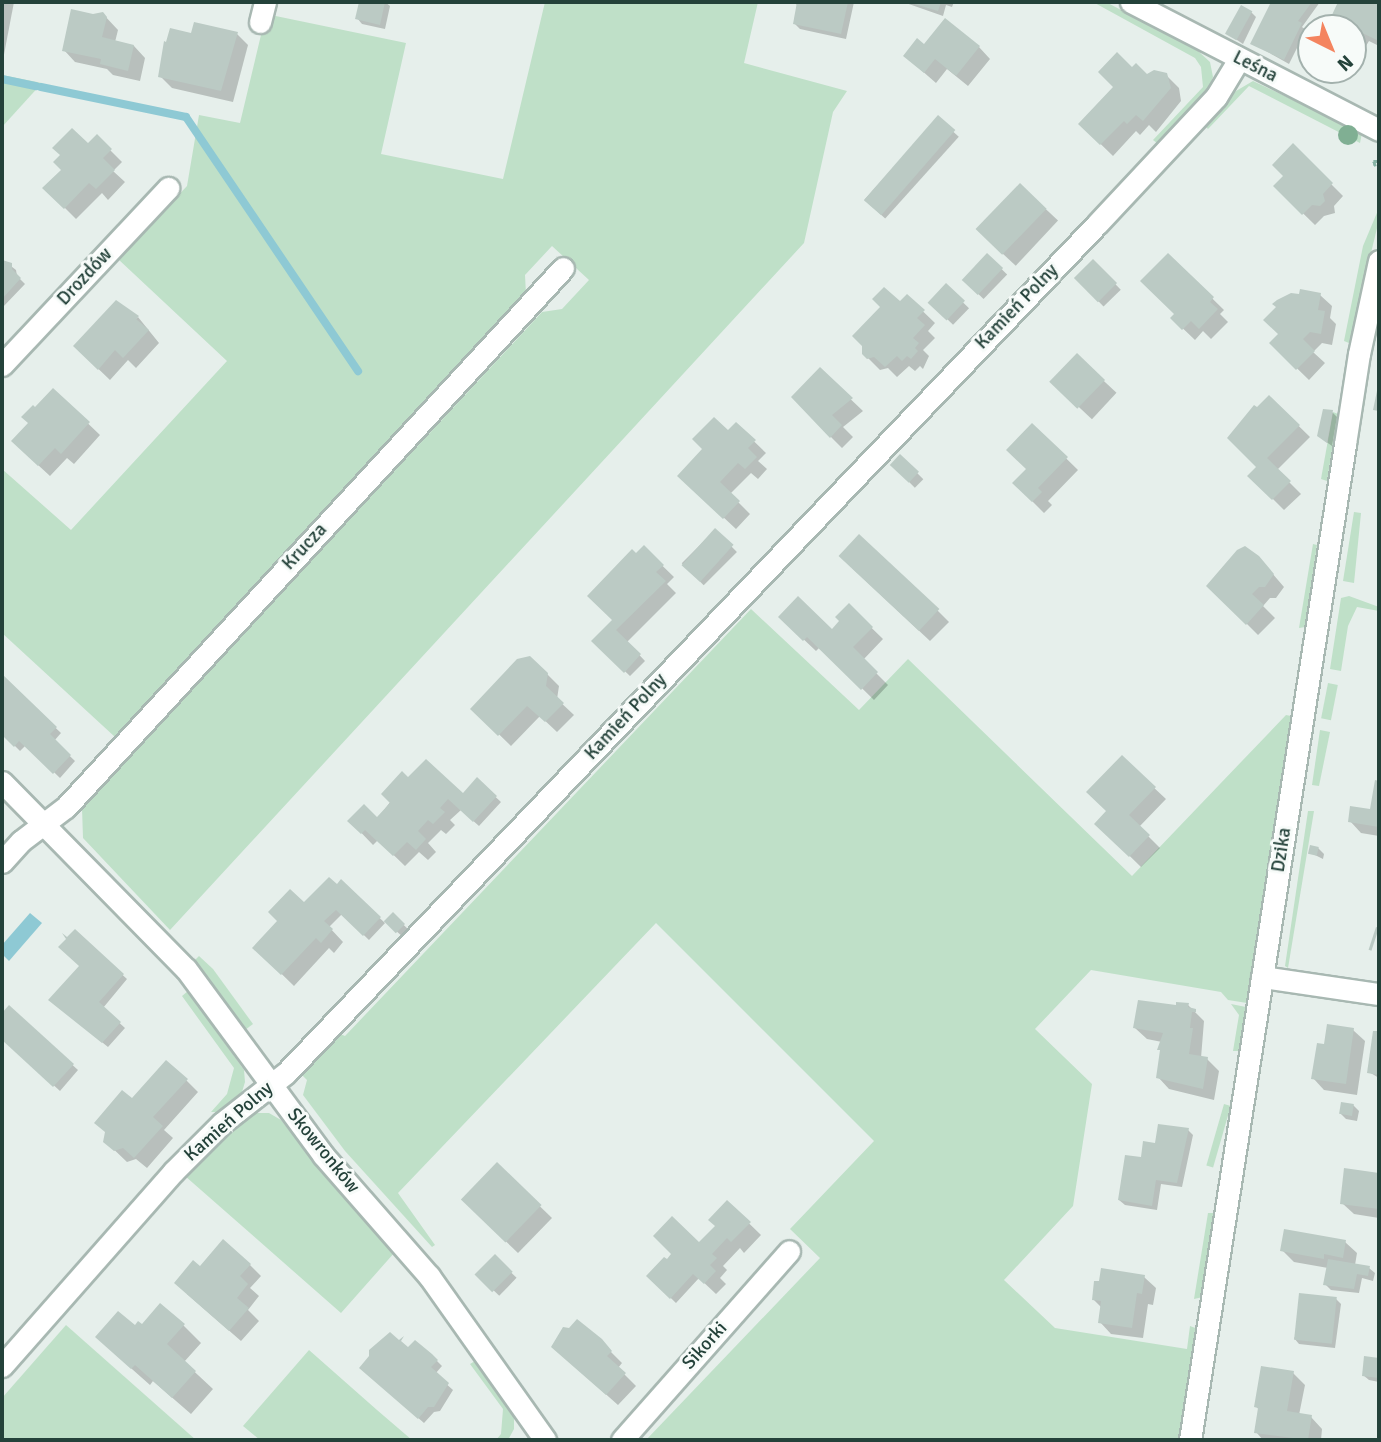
<!DOCTYPE html>
<meta charset="utf-8">
<style>
body{margin:0}
#map{position:relative;width:1381px;height:1442px;overflow:hidden;background:#e6efeb;font-family:Signika,sans-serif}
div>[style]{position:absolute}
.green>*{inset:0;background:#bfe0c8;transform-origin:0 0}
.water>*{inset:0;background:#8ec9d4}
.shadow>*{inset:0;background:#0003;transform-origin:0 0}
.stream>*{height:8px;margin:-4px;padding:0 4px;transform-origin:4px;border-radius:4px;background:#8ec9d4}
.building>*{inset:0;background:#bbcac4;transform-origin:0 0}
.path>*{height:4.5px;margin-top:-2.25px;transform-origin:0;background:repeating-linear-gradient(90deg,#86b3a5 0 3.5px,transparent 0 8.5px)}
.roads{filter:drop-shadow(2px 0 #a8b8b2) drop-shadow(-2px 0 #a8b8b2) drop-shadow(0 2px #a8b8b2) drop-shadow(0 -2px #a8b8b2)}
.minor>*{height:21px;margin:-10.5px;padding:0 10.5px;transform-origin:10.5px;border-radius:10.5px;background:#fff}
.trees>*{width:20px;height:20px;margin:-10px;border-radius:50%;background:#80af93}
span{translate:-50% -50%;white-space:nowrap;text-align:center;line-height:1.15;-webkit-text-stroke:6px #f7fbf9;paint-order:stroke}
.street-label{font-size:19px;color:#24423a}
.frame{position:absolute;inset:0;border:4px solid #24423a;pointer-events:none}
.north{position:absolute;left:1297px;top:14px;width:70px;height:70px;box-sizing:border-box;background:#f7fbf9;border:2px solid #a3b1ad;border-radius:50%;rotate:137deg;font-size:19px;font-weight:700;line-height:28px;text-align:center;color:#24423a}
.north::after{content:'';display:block;margin:auto;width:24px;height:32px;background:#f4845f;clip-path:polygon(50% 0,100% 100%,50% 72%,0 100%)}
</style>
<div id="map">
<div class="green">
<div style="clip-path:polygon(545px 2px,758px 2px,744px 63px,847px 91px,833px 112px,804px 243px,170px 930px,83px 838px,82px 808px,542px 312px,562px 309px,589px 280px,552px 246px,525px 275px,526px 294px,115px 737px,2px 633px,2px 469px,71px 530px,227px 361px,118px 259px,187px 186px,199px 115px,240px 123px,266px 14px,406px 43px,381px 154px,503px 179px)"></div>
<div style="clip-path:polygon(1093px 2px,1106px 2px,1198px 51px,1210px 62px,1213px 77px,1209px 87px,1157px 143px,1153px 140px,1203px 87px,1201px 67px,1195px 58px)"></div>
<div style="clip-path:polygon(2px 75px,42px 83px,2px 127px)"></div>
<div style="clip-path:polygon(1253px 81px,1362px 133px,1360px 143px,1249px 86px,1208px 129px,1204px 125px,1236px 91px)"></div>
<div style="clip-path:polygon(1379px 208px,1379px 220px,1349px 343px,1344px 341px,1363px 246px)"></div>
<div style="clip-path:polygon(1333px 412px,1338px 414px,1327px 481px,1321px 479px)"></div>
<div style="clip-path:polygon(1354px 512px,1361px 513px,1354px 583px,1343px 581px)"></div>
<div style="clip-path:polygon(1313px 544px,1317px 545px,1305px 627px,1299px 628px)"></div>
<div style="clip-path:polygon(1349px 596px,1379px 607px,1379px 611px,1357px 607px,1348px 626px,1341px 671px,1330px 669px,1341px 598px)"></div>
<div style="clip-path:polygon(751px 609px,859px 710px,908px 659px,1132px 876px,1286px 715px,1291px 716px,1247px 1003px,1228px 1000px,1221px 992px,1091px 970px,1035px 1029px,1092px 1084px,1073px 1206px,1004px 1280px,1055px 1328px,1187px 1349px,1190px 1326px,1198px 1329px,1180px 1440px,646px 1440px,820px 1258px,790px 1229px,874px 1141px,656px 923px,398px 1193px,435px 1245px,432px 1247px,345px 1151px,303px 1095px,307px 1080px,301px 1074px,310px 1064px,340px 1034px,345px 1036px)"></div>
<div style="left:1328px;top:683px;width:10px;height:36px;rotate:11deg"></div>
<div style="clip-path:polygon(1320px 730px,1330px 732px,1319px 786px,1312px 785px)"></div>
<div style="clip-path:polygon(1308px 811px,1314px 811px,1288px 968px,1285px 966px)"></div>
<div style="clip-path:polygon(199px 956px,213px 969px,253px 1024px,245px 1030px,193px 962px)"></div>
<div style="clip-path:polygon(188px 991px,244px 1070px,245px 1082px,242px 1092px,219px 1112px,211px 1112px,227px 1094px,234px 1068px,182px 996px)"></div>
<div style="clip-path:polygon(1231px 1004px,1246px 1007px,1239px 1051px,1233px 1051px,1239px 1015px)"></div>
<div style="left:1224px;top:1104px;width:7px;height:64px;rotate:16deg"></div>
<div style="clip-path:polygon(255px 1113px,269px 1113px,281px 1120px,341px 1195px,395px 1252px,341px 1313px,185px 1176px,243px 1119px)"></div>
<div style="clip-path:polygon(1208px 1213px,1215px 1213px,1203px 1297px,1194px 1299px)"></div>
<div style="clip-path:polygon(66px 1325px,196px 1440px,2px 1440px,2px 1398px)"></div>
<div style="clip-path:polygon(309px 1350px,377px 1410px,412px 1440px,260px 1440px,243px 1426px)"></div>
<div style="clip-path:polygon(475px 1361px,514px 1417px,514px 1429px,508px 1440px,496px 1440px,501px 1434px,503px 1409px,470px 1364px)"></div>
</div>
<div class="water">
<div style="clip-path:polygon(30px 913px,42px 923px,9px 961px,2px 954px,2px 945px)"></div>
</div>
<div class="shadow">
<div style="clip-path:polygon(2px 2px,14px 2px,2px 65px)"></div>
<div style="clip-path:polygon(361px 2px,385px 2px,390px 6px,385px 29px,362px 24px,357px 18px)"></div>
<div style="clip-path:polygon(794px 2px,854px 2px,846px 39px,800px 29px,795px 24px,798px 6px)"></div>
<div style="clip-path:polygon(903px 2px,954px 2px,952px 7px,946px 5px,943px 16px)"></div>
<div style="clip-path:polygon(1273px 2px,1320px 2px,1302px 27px,1306px 30px,1289px 64px,1252px 43px)"></div>
<div style="clip-path:polygon(1340px 2px,1379px 2px,1379px 46px,1369px 41px,1366px 46px,1355px 41px,1353px 28px,1344px 28px,1333px 16px)"></div>
<div style="clip-path:polygon(1251px 12px,1256px 17px,1243px 44px,1228px 34px)"></div>
<div style="clip-path:polygon(103px 14px,118px 30px,115px 42px,134px 46px,145px 58px,140px 81px,113px 75px,107px 69px,75px 62px,64px 50px,93px 16px)"></div>
<div style="clip-path:polygon(237px 34px,248px 45px,233px 102px,172px 88px,160px 76px)"></div>
<div style="clip-path:polygon(924px 46px,979px 47px,990px 59px,968px 86px,947px 69px,936px 83px,905px 56px)"></div>
<div style="clip-path:polygon(1132px 70px,1146px 76px,1167px 76px,1179px 88px,1181px 101px,1156px 132px,1149px 125px,1140px 135px,1136px 131px,1113px 156px,1080px 124px)"></div>
<div style="left:938px;top:118px;width:28px;height:110px;rotate:42deg"></div>
<div style="clip-path:polygon(97px 137px,122px 162px,113px 171px,125px 182px,108px 200px,102px 193px,76px 219px,45px 188px)"></div>
<div style="clip-path:polygon(1293px 146px,1343px 196px,1334px 206px,1335px 213px,1324px 216px,1315px 225px,1275px 186px,1285px 176px)"></div>
<div style="left:1020px;top:185px;width:52px;height:62px;rotate:43deg"></div>
<div style="left:987px;top:255px;width:28px;height:34px;rotate:44deg"></div>
<div style="clip-path:polygon(1168px 255px,1224px 310px,1220px 314px,1228px 322px,1211px 339px,1203px 331px,1195px 340px,1172px 318px,1176px 314px)"></div>
<div style="clip-path:polygon(2px 259px,16px 270px,17px 276px,25px 284px,2px 308px)"></div>
<div style="left:1093px;top:261px;width:40px;height:24px;rotate:46deg"></div>
<div style="left:946px;top:286px;width:32px;height:23px;rotate:44deg"></div>
<div style="clip-path:polygon(1320px 295px,1332px 306px,1330px 318px,1336px 324px,1332px 345px,1322px 343px,1313px 352px,1325px 363px,1309px 380px,1271px 343px)"></div>
<div style="clip-path:polygon(907px 296px,935px 323px,928px 331px,935px 338px,923px 350px,929px 356px,923px 369px,920px 366px,915px 371px,909px 366px,897px 377px,888px 368px,880px 370px,863px 353px)"></div>
<div style="clip-path:polygon(138px 317px,159px 343px,136px 368px,128px 360px,110px 380px,87px 358px)"></div>
<div style="left:1077px;top:356px;width:54px;height:36px;rotate:43deg"></div>
<div style="clip-path:polygon(820px 370px,863px 411px,843px 427px,853px 437px,842px 448px,831px 437px)"></div>
<div style="clip-path:polygon(53px 390px,100px 435px,74px 464px,67px 458px,50px 476px,25px 453px,35px 410px)"></div>
<div style="clip-path:polygon(1269px 397px,1310px 437px,1277px 470px,1301px 494px,1284px 510px,1250px 476px,1258px 467px,1257px 410px)"></div>
<div style="clip-path:polygon(1332px 412px,1337px 417px,1332px 446px,1325px 441px)"></div>
<div style="clip-path:polygon(736px 424px,766px 453px,758px 461px,767px 469px,758px 479px,751px 473px,730px 494px,750px 514px,736px 529px,691px 487px)"></div>
<div style="clip-path:polygon(1032px 425px,1078px 470px,1048px 501px,1052px 505px,1044px 513px,1014px 483px,1028px 470px)"></div>
<div style="left:900px;top:456px;width:33px;height:12px;rotate:45deg"></div>
<div style="left:715px;top:530px;width:31px;height:47px;rotate:45deg"></div>
<div style="clip-path:polygon(644px 548px,674px 577px,667px 584px,676px 593px,627px 642px,645px 661px,630px 676px,593px 641px,614px 620px,636px 556px)"></div>
<div style="clip-path:polygon(1258px 557px,1284px 587px,1276px 598px,1270px 598px,1263px 606px,1275px 618px,1258px 635px,1209px 586px)"></div>
<div style="clip-path:polygon(852px 568px,937px 610px,949px 622px,930px 641px)"></div>
<div style="clip-path:polygon(849px 606px,883px 639px,863px 660px,888px 685px,874px 700px,820px 647px,816px 651px,780px 617px,832px 631px,842px 621px)"></div>
<div style="clip-path:polygon(547px 674px,559px 686px,557px 699px,574px 715px,557px 732px,540px 716px,511px 746px,473px 709px)"></div>
<div style="clip-path:polygon(2px 677px,61px 733px,54px 741px,75px 761px,60px 778px,26px 745px,20px 751px,2px 733px)"></div>
<div style="clip-path:polygon(1122px 758px,1166px 799px,1139px 827px,1160px 848px,1141px 867px,1097px 824px,1108px 811px)"></div>
<div style="clip-path:polygon(408px 779px,463px 796px,477px 780px,501px 802px,479px 826px,461px 810px,450px 820px,455px 825px,446px 834px,441px 830px,428px 843px,436px 852px,428px 860px,419px 852px,405px 866px,378px 840px,373px 845px,350px 821px,377px 819px)"></div>
<div style="clip-path:polygon(1376px 782px,1379px 782px,1379px 836px,1361px 833px,1350px 821px,1371px 811px)"></div>
<div style="clip-path:polygon(1318px 848px,1324px 854px,1323px 859px,1311px 853px)"></div>
<div style="clip-path:polygon(341px 882px,385px 923px,393px 915px,409px 930px,403px 937px,386px 922px,369px 940px,342px 914px,329px 927px,343px 942px,334px 953px,329px 948px,294px 986px,255px 948px,305px 905px)"></div>
<div style="clip-path:polygon(75px 932px,127px 979px,103px 1008px,125px 1028px,108px 1047px,56px 1005px,81px 966px)"></div>
<div style="clip-path:polygon(1188px 1005px,1204px 1021px,1201px 1058px,1207px 1059px,1219px 1071px,1214px 1100px,1169px 1089px,1158px 1077px,1162px 1042px,1147px 1039px,1135px 1028px)"></div>
<div style="clip-path:polygon(9px 1008px,78px 1070px,60px 1091px,2px 1038px,2px 1016px)"></div>
<div style="clip-path:polygon(1353px 1030px,1365px 1041px,1357px 1095px,1324px 1090px,1313px 1078px,1325px 1046px)"></div>
<div style="clip-path:polygon(1375px 1033px,1379px 1033px,1379px 1078px,1369px 1072px)"></div>
<div style="clip-path:polygon(186px 1080px,198px 1092px,164px 1130px,173px 1138px,147px 1168px,136px 1159px,127px 1162px,105px 1141px,132px 1101px)"></div>
<div style="clip-path:polygon(1353px 1105px,1359px 1111px,1357px 1121px,1346px 1119px,1341px 1114px)"></div>
<div style="clip-path:polygon(1188px 1130px,1193px 1135px,1182px 1187px,1161px 1184px,1157px 1210px,1125px 1205px,1119px 1200px,1142px 1159px,1157px 1145px)"></div>
<div style="clip-path:polygon(497px 1165px,552px 1218px,518px 1253px,475px 1212px)"></div>
<div style="clip-path:polygon(1346px 1170px,1379px 1174px,1379px 1218px,1354px 1214px,1342px 1203px)"></div>
<div style="clip-path:polygon(727px 1202px,761px 1235px,744px 1253px,740px 1248px,723px 1266px,727px 1270px,720px 1278px,726px 1284px,716px 1294px,699px 1278px,676px 1303px,648px 1276px,667px 1261px,699px 1244px,717px 1226px)"></div>
<div style="clip-path:polygon(1345px 1242px,1357px 1253px,1355px 1265px,1369px 1268px,1375px 1273px,1373px 1281px,1362px 1278px,1359px 1293px,1331px 1290px,1325px 1284px,1328px 1268px,1294px 1262px,1282px 1250px)"></div>
<div style="left:495px;top:1257px;width:30px;height:25px;rotate:44deg"></div>
<div style="clip-path:polygon(250px 1265px,261px 1276px,250px 1288px,259px 1296px,248px 1310px,259px 1321px,241px 1341px,187px 1294px,200px 1268px)"></div>
<div style="clip-path:polygon(1144px 1277px,1156px 1288px,1153px 1305px,1148px 1304px,1143px 1338px,1111px 1334px,1100px 1322px,1102px 1308px,1093px 1299px)"></div>
<div style="clip-path:polygon(1336px 1299px,1341px 1304px,1335px 1348px,1299px 1344px,1294px 1338px)"></div>
<div style="clip-path:polygon(183px 1325px,201px 1343px,184px 1362px,213px 1389px,191px 1414px,153px 1381px,150px 1385px,115px 1354px,135px 1328px)"></div>
<div style="clip-path:polygon(570px 1330px,611px 1352px,622px 1363px,618px 1368px,636px 1386px,618px 1405px,565px 1358px)"></div>
<div style="clip-path:polygon(408px 1350px,437px 1361px,442px 1366px,435px 1374px,453px 1390px,440px 1411px,434px 1412px,424px 1423px,367px 1373px,371px 1356px)"></div>
<div style="clip-path:polygon(1366px 1358px,1379px 1360px,1379px 1382px,1369px 1380px,1363px 1375px)"></div>
<div style="clip-path:polygon(1293px 1373px,1305px 1385px,1299px 1415px,1311px 1417px,1322px 1429px,1321px 1440px,1263px 1440px,1256px 1432px,1259px 1410px,1256px 1406px)"></div>
</div>
<div class="stream">
<div style="left:2px;top:79px;width:35px;rotate:12deg"></div>
<div style="left:41px;top:87px;width:148px;rotate:11.7deg"></div>
<div style="left:186px;top:117px;width:307px;rotate:55.9deg"></div>
</div>
<div class="building">
<div style="clip-path:polygon(359px 2px,385px 2px,380px 25px,355px 19px)"></div>
<div style="clip-path:polygon(797px 2px,848px 2px,841px 34px,793px 24px)"></div>
<div style="clip-path:polygon(908px 2px,941px 2px,938px 11px)"></div>
<div style="clip-path:polygon(1271px 2px,1312px 2px,1298px 21px,1302px 23px,1284px 60px,1250px 44px)"></div>
<div style="clip-path:polygon(1338px 2px,1379px 2px,1379px 41px,1358px 31px,1353px 38px,1353px 28px,1342px 28px,1344px 23px,1331px 17px)"></div>
<div style="left:1241px;top:5px;width:13px;height:33px;rotate:29deg"></div>
<div style="clip-path:polygon(71px 9px,93px 14px,103px 12px,107px 17px,102px 37px,134px 45px,128px 71px,100px 64px,101px 59px,62px 51px)"></div>
<div style="clip-path:polygon(945px 18px,980px 46px,956px 76px,935px 59px,924px 73px,903px 56px,917px 38px,924px 44px)"></div>
<div style="clip-path:polygon(194px 22px,238px 32px,221px 91px,158px 77px,164px 41px,166px 42px,170px 28px,191px 33px)"></div>
<div style="clip-path:polygon(1117px 52px,1132px 67px,1136px 63px,1147px 74px,1154px 70px,1167px 73px,1171px 88px,1143px 121px,1136px 115px,1127px 124px,1124px 121px,1100px 145px,1078px 124px,1113px 87px,1098px 72px)"></div>
<div style="left:938px;top:115px;width:23px;height:113px;rotate:41deg"></div>
<div style="clip-path:polygon(72px 128px,88px 143px,97px 134px,112px 149px,103px 158px,115px 170px,96px 189px,89px 183px,64px 209px,42px 188px,61px 170px,53px 162px,60px 155px,52px 148px)"></div>
<div style="clip-path:polygon(1293px 143px,1333px 183px,1323px 194px,1325px 201px,1320px 206px,1312px 205px,1302px 215px,1273px 186px,1283px 176px,1272px 165px)"></div>
<div style="left:1020px;top:183px;width:37px;height:64px;rotate:44deg"></div>
<div style="left:987px;top:253px;width:22px;height:37px;rotate:43deg"></div>
<div style="clip-path:polygon(1168px 253px,1214px 297px,1210px 302px,1218px 309px,1199px 329px,1191px 321px,1182px 330px,1170px 318px,1174px 314px,1140px 281px)"></div>
<div style="left:1093px;top:259px;width:34px;height:27px;rotate:45deg"></div>
<div style="clip-path:polygon(2px 260px,12px 263px,12px 269px,21px 278px,2px 299px)"></div>
<div style="left:946px;top:283px;width:26px;height:27px;rotate:43deg"></div>
<div style="clip-path:polygon(884px 287px,900px 301px,907px 294px,925px 310px,917px 318px,925px 325px,913px 338px,919px 343px,915px 348px,918px 351px,911px 359px,907px 356px,902px 361px,897px 356px,885px 367px,874px 357px,867px 359px,862px 354px,862px 346px,852px 336px,880px 307px,872px 299px)"></div>
<div style="clip-path:polygon(1300px 289px,1321px 293px,1318px 310px,1325px 311px,1321px 334px,1310px 332px,1303px 339px,1315px 351px,1296px 370px,1269px 343px,1278px 334px,1263px 320px,1276px 307px,1272px 304px,1277px 300px,1291px 293px,1299px 294px)"></div>
<div style="clip-path:polygon(116px 300px,139px 316px,136px 319px,149px 330px,123px 358px,115px 350px,98px 370px,73px 346px)"></div>
<div style="left:1077px;top:353px;width:39px;height:40px;rotate:44deg"></div>
<div style="clip-path:polygon(820px 367px,853px 398px,832px 415px,842px 425px,830px 438px,791px 397px)"></div>
<div style="clip-path:polygon(1378px 386px,1379px 386px,1379px 411px,1373px 410px)"></div>
<div style="clip-path:polygon(53px 388px,90px 422px,61px 454px,55px 448px,38px 466px,11px 441px,28px 423px,21px 417px,33px 405px,35px 407px)"></div>
<div style="clip-path:polygon(1269px 395px,1300px 425px,1267px 458px,1291px 481px,1272px 500px,1247px 476px,1256px 467px,1227px 438px,1254px 405px,1257px 407px)"></div>
<div style="clip-path:polygon(1323px 409px,1333px 410px,1327px 443px,1317px 436px)"></div>
<div style="clip-path:polygon(714px 417px,728px 430px,736px 422px,756px 440px,748px 448px,757px 457px,745px 469px,738px 463px,720px 482px,740px 501px,723px 519px,677px 476px,702px 449px,692px 439px)"></div>
<div style="clip-path:polygon(1032px 423px,1068px 457px,1038px 488px,1042px 492px,1032px 502px,1012px 483px,1026px 469px,1006px 450px)"></div>
<div style="left:900px;top:454px;width:26px;height:15px;rotate:43deg"></div>
<div style="left:715px;top:528px;width:25px;height:50px;rotate:42deg"></div>
<div style="left:859px;top:534px;width:110px;height:30px;rotate:43deg"></div>
<div style="clip-path:polygon(644px 545px,664px 565px,656px 572px,666px 581px,616px 630px,641px 654px,624px 673px,591px 641px,612px 620px,587px 596px,632px 549px,636px 553px)"></div>
<div style="clip-path:polygon(1245px 546px,1259px 556px,1274px 574px,1265px 587px,1259px 587px,1252px 594px,1264px 605px,1246px 625px,1206px 586px,1237px 550px)"></div>
<div style="clip-path:polygon(798px 596px,832px 629px,839px 621px,835px 617px,849px 603px,873px 627px,853px 647px,878px 672px,861px 690px,807px 637px,803px 641px,778px 617px)"></div>
<div style="clip-path:polygon(530px 656px,548px 673px,546px 686px,564px 703px,545px 722px,527px 706px,498px 736px,470px 709px,517px 659px)"></div>
<div style="clip-path:polygon(2px 674px,57px 727px,50px 734px,71px 755px,53px 774px,19px 741px,14px 747px,2px 735px)"></div>
<div style="clip-path:polygon(1122px 755px,1156px 787px,1129px 815px,1150px 835px,1129px 857px,1094px 824px,1106px 811px,1086px 792px)"></div>
<div style="clip-path:polygon(426px 759px,463px 793px,477px 777px,497px 796px,473px 822px,448px 799px,440px 808px,445px 812px,433px 824px,428px 820px,418px 831px,426px 839px,416px 850px,407px 842px,393px 856px,365px 830px,361px 834px,347px 821px,364px 804px,377px 817px,390px 803px,381px 794px,402px 771px,408px 777px)"></div>
<div style="clip-path:polygon(1375px 780px,1379px 781px,1379px 827px,1348px 822px,1350px 806px,1370px 809px)"></div>
<div style="left:1310px;top:845px;width:9px;height:9px;rotate:13deg"></div>
<div style="clip-path:polygon(329px 877px,337px 884px,341px 879px,381px 917px,363px 936px,336px 910px,324px 921px,333px 929px,321px 943px,316px 938px,281px 975px,252px 948px,277px 921px,268px 912px,290px 889px,304px 902px)"></div>
<div style="left:393px;top:912px;width:17px;height:13px;rotate:45deg"></div>
<div style="left:1376px;top:927px;width:3px;height:24px;rotate:18deg"></div>
<div style="clip-path:polygon(75px 929px,124px 974px,99px 1002px,121px 1022px,102px 1043px,48px 1000px,79px 966px,58px 947px,66px 939px,62px 933px,67px 937px)"></div>
<div style="clip-path:polygon(1138px 1000px,1176px 1005px,1176px 1002px,1189px 1003px,1188px 1007px,1196px 1009px,1196px 1012px,1192px 1012px,1190px 1028px,1193px 1028px,1189px 1054px,1208px 1057px,1203px 1089px,1156px 1078px,1160px 1050px,1157px 1050px,1163px 1033px,1133px 1028px)"></div>
<div style="clip-path:polygon(9px 1005px,74px 1064px,53px 1087px,2px 1040px,2px 1013px)"></div>
<div style="clip-path:polygon(1327px 1024px,1354px 1028px,1346px 1084px,1311px 1079px,1317px 1043px,1324px 1044px)"></div>
<div style="clip-path:polygon(1373px 1031px,1379px 1031px,1379px 1075px,1367px 1073px)"></div>
<div style="clip-path:polygon(166px 1060px,188px 1079px,153px 1117px,163px 1126px,134px 1158px,123px 1148px,114px 1151px,103px 1142px,105px 1132px,94px 1123px,122px 1090px,132px 1098px)"></div>
<div style="left:1341px;top:1102px;width:13px;height:12px;rotate:9deg"></div>
<div style="clip-path:polygon(1158px 1124px,1189px 1128px,1177px 1183px,1156px 1180px,1152px 1206px,1118px 1200px,1125px 1155px,1141px 1157px,1143px 1141px,1155px 1143px)"></div>
<div style="left:497px;top:1162px;width:62px;height:52px;rotate:44deg"></div>
<div style="clip-path:polygon(1344px 1168px,1379px 1173px,1379px 1209px,1340px 1204px)"></div>
<div style="clip-path:polygon(727px 1200px,751px 1222px,731px 1242px,727px 1238px,712px 1254px,717px 1258px,710px 1265px,716px 1271px,704px 1284px,693px 1274px,670px 1299px,646px 1276px,664px 1257px,667px 1259px,671px 1254px,653px 1236px,672px 1216px,699px 1242px,715px 1226px,708px 1220px)"></div>
<div style="clip-path:polygon(1284px 1229px,1346px 1240px,1343px 1258px,1324px 1254px,1324px 1259px,1280px 1251px)"></div>
<div style="clip-path:polygon(223px 1239px,251px 1264px,240px 1276px,248px 1284px,237px 1298px,249px 1308px,229px 1331px,174px 1283px,193px 1260px,200px 1266px)"></div>
<div style="left:495px;top:1254px;width:25px;height:29px;rotate:45deg"></div>
<div style="clip-path:polygon(1328px 1259px,1370px 1266px,1368px 1276px,1357px 1274px,1354px 1289px,1323px 1285px)"></div>
<div style="clip-path:polygon(1101px 1268px,1145px 1275px,1142px 1294px,1137px 1293px,1132px 1328px,1098px 1323px,1101px 1301px,1092px 1300px,1094px 1281px,1099px 1281px)"></div>
<div style="left:1299px;top:1293px;width:38px;height:47px;rotate:6deg"></div>
<div style="clip-path:polygon(160px 1303px,185px 1324px,167px 1344px,196px 1371px,172px 1398px,135px 1365px,131px 1369px,95px 1337px,118px 1311px,135px 1325px,138px 1321px,142px 1324px)"></div>
<div style="clip-path:polygon(577px 1319px,602px 1339px,612px 1351px,607px 1356px,626px 1373px,606px 1395px,551px 1347px,563px 1327px,569px 1328px)"></div>
<div style="clip-path:polygon(390px 1332px,399px 1340px,404px 1336px,401px 1341px,408px 1347px,415px 1340px,432px 1354px,438px 1360px,431px 1367px,449px 1383px,434px 1407px,428px 1407px,418px 1419px,359px 1368px,369px 1356px,369px 1350px)"></div>
<div style="clip-path:polygon(1364px 1356px,1379px 1358px,1379px 1378px,1362px 1376px)"></div>
<div style="clip-path:polygon(1261px 1366px,1294px 1371px,1287px 1411px,1312px 1415px,1308px 1440px,1254px 1433px,1258px 1408px,1254px 1407px)"></div>
</div>
<div class="path">
<div style="left:1373px;top:164px;width:3px;rotate:-18deg"></div>
<div style="left:1376px;top:163px;width:7px;rotate:-98deg"></div>
</div>
<div class="roads">
<div class="minor">
<div style="left:1131px;top:2px;width:279px;rotate:27.3deg"></div>
<div style="left:260px;top:22px;width:21px;rotate:-76deg"></div>
<div style="left:2px;top:365px;width:243px;rotate:-46.8deg"></div>
<div style="left:2px;top:782px;width:262px;rotate:45.5deg"></div>
<div style="left:186px;top:969px;width:231px;rotate:53.6deg"></div>
<div style="left:323px;top:1155px;width:161px;rotate:48.8deg"></div>
<div style="left:429px;top:1276px;width:201px;rotate:54.7deg"></div>
<div style="left:2px;top:862px;width:28px;rotate:-48deg"></div>
<div style="left:21px;top:841px;width:56px;rotate:-37.1deg"></div>
<div style="left:66px;top:807px;width:733px;rotate:-47.32deg"></div>
<div style="left:1262px;top:977px;width:118px;rotate:8.3deg"></div>
<div style="left:2px;top:1366px;width:259px;rotate:-48.6deg"></div>
<div style="left:173px;top:1172px;width:69px;rotate:-45deg"></div>
<div style="left:222px;top:1123px;width:81px;rotate:-38deg"></div>
<div style="left:286px;top:1073px;width:1174px;rotate:-46.31deg"></div>
<div style="left:1097px;top:224px;width:174px;rotate:-46.9deg"></div>
<div style="left:1216px;top:97px;width:44px;rotate:-58.8deg"></div>
<div style="left:622px;top:1440px;width:252px;rotate:-48.5deg"></div>
<div style="left:1190px;top:1440px;width:1008px;rotate:-81.15deg"></div>
<div style="left:1345px;top:444px;width:91px;rotate:-81.2deg"></div>
<div style="left:1359px;top:354px;width:95px;rotate:-77.9deg"></div>
</div>
</div>
<div class="trees">
<div style="left:1348px;top:135px"></div>
</div>
<div class="street-label">
<span style="left:1255px;top:67px;rotate:27deg">Leśna</span>
<span style="left:85px;top:277px;rotate:-47deg">Drozdów</span>
<span style="left:1017px;top:307px;rotate:-46deg">Kamień Polny</span>
<span style="left:305px;top:547px;rotate:-47deg">Krucza</span>
<span style="left:626px;top:717px;rotate:-47deg">Kamień Polny</span>
<span style="left:1282px;top:850px;rotate:-81deg">Dzika</span>
<span style="left:229px;top:1122px;rotate:-41deg">Kamień Polny</span>
<span style="left:323px;top:1151px;rotate:51deg">Skowronków</span>
<span style="left:705px;top:1346px;rotate:-48deg">Sikorki</span>
</div>
<div class="frame"></div>
<div class="north">N</div>
</div>
